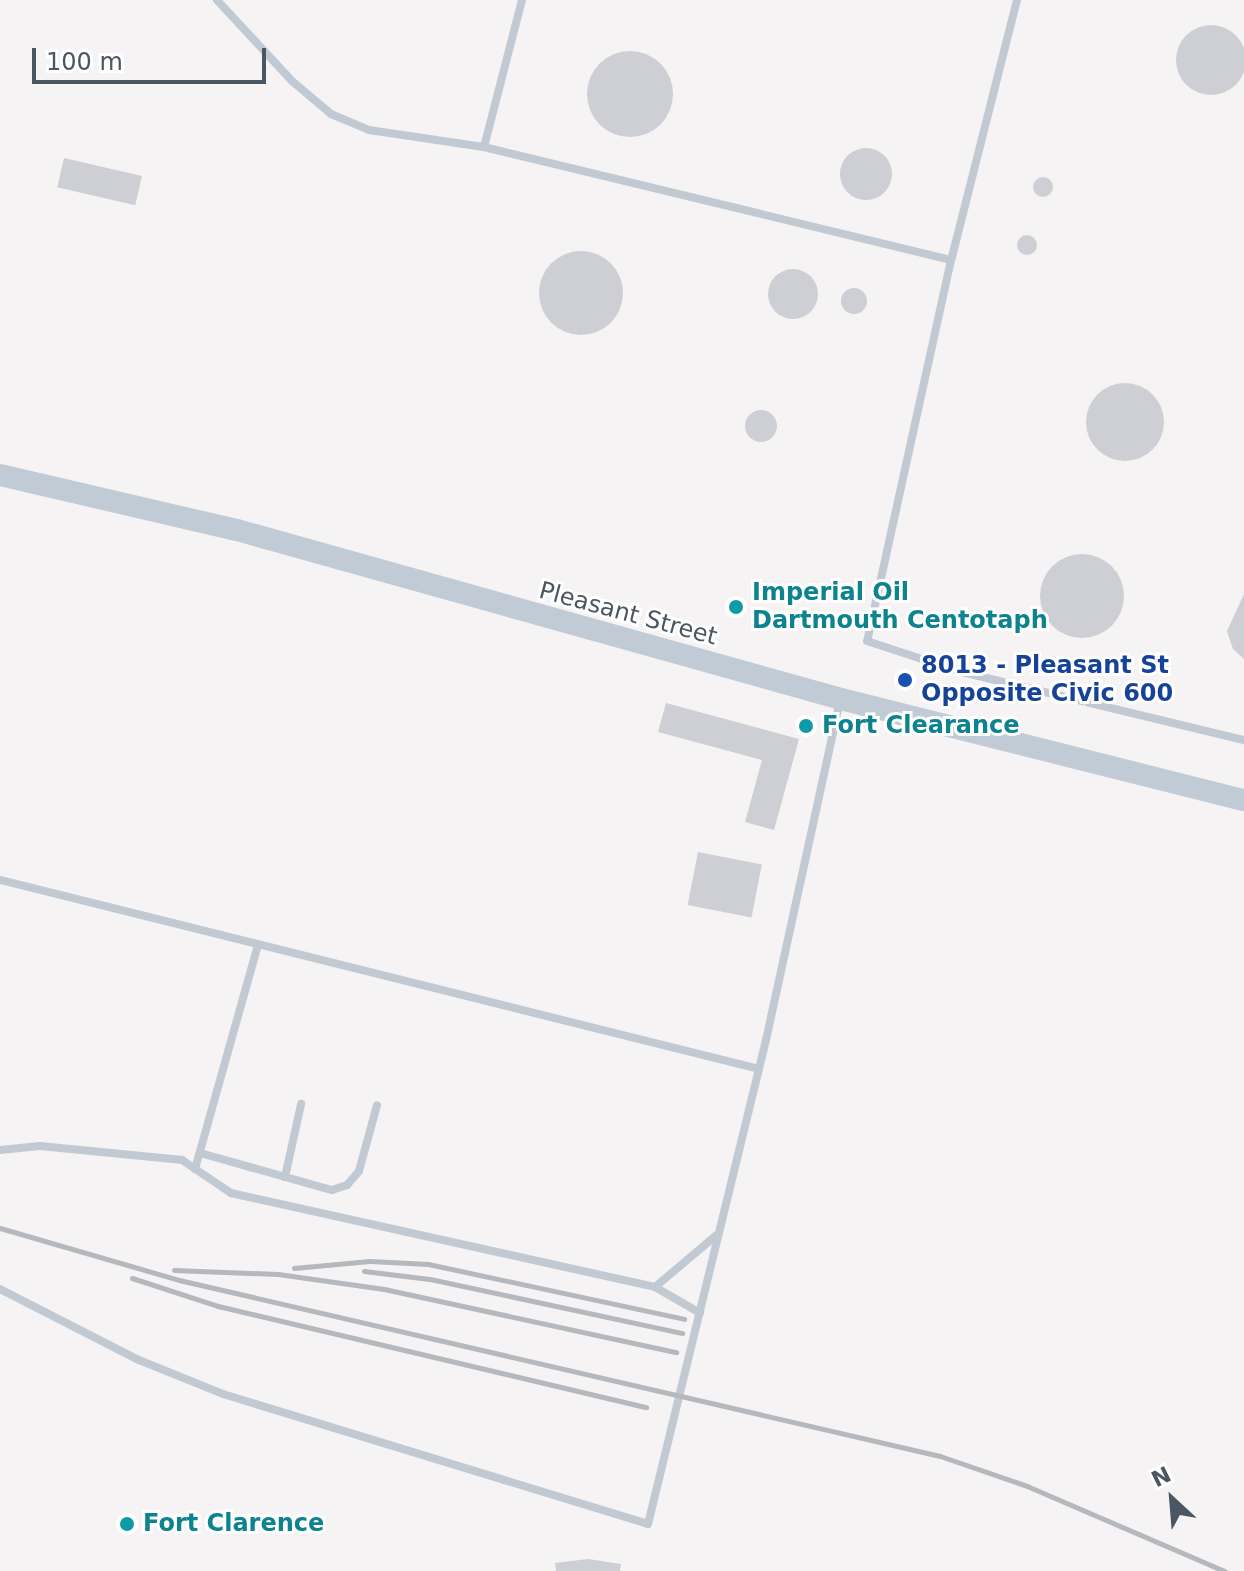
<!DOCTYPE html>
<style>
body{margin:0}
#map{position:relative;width:1244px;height:1571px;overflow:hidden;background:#f5f3f3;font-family:"DejaVu Sans",sans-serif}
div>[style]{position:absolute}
.building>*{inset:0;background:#cdcfd5;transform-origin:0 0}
.round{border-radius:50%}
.service>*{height:8px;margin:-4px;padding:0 4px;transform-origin:4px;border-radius:4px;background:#c1cad2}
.secondary>*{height:22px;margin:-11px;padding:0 11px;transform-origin:11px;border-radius:11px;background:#c1cbd6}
.rail>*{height:5px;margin:-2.5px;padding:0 2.5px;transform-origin:2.5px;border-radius:2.5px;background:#b5b8bd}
.dots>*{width:22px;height:22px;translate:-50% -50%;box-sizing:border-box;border:4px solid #fff;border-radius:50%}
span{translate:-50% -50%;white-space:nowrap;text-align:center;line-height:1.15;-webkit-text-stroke:6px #fff;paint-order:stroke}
.culture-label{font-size:24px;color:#0d838f;font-weight:700}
.left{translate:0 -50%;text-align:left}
.street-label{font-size:24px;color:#4a5661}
.transit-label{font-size:24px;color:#164399;font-weight:700}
.north{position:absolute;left:1132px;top:1459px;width:80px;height:80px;-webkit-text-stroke:6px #fff;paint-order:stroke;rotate:334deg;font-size:22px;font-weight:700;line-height:32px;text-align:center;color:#4a5661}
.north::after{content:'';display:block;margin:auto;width:28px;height:36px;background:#4a5661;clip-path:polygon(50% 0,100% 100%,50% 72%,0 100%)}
.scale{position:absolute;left:32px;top:48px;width:234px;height:36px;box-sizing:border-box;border:4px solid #4a5661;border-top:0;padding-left:10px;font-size:24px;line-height:28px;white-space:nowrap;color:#4a5661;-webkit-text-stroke:6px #fff;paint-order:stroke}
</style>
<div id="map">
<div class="building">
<div class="round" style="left:1176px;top:25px;width:70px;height:70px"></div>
<div class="round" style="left:587px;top:51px;width:86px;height:86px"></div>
<div class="round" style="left:840px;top:148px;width:52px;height:52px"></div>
<div style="left:64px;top:158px;width:80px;height:30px;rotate:13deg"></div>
<div class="round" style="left:1033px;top:177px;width:20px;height:20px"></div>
<div class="round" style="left:1017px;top:235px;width:20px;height:20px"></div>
<div class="round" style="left:539px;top:251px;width:84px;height:84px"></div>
<div class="round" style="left:768px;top:269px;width:50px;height:50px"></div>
<div class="round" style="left:841px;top:288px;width:26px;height:26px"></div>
<div class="round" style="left:1086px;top:383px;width:78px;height:78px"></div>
<div class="round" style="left:745px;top:410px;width:32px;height:32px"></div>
<div class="round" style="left:1040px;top:554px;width:84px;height:84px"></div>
<div style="clip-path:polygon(1244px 594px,1244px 659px,1233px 649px,1227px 631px)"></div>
<div style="clip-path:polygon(666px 703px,799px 739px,774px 830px,745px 822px,762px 760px,658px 732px)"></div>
<div style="left:698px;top:852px;width:65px;height:54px;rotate:11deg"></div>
<div style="clip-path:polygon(588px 1559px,621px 1564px,620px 1571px,556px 1571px,555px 1563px)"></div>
</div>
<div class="service">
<div style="left:217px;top:0;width:110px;rotate:47.2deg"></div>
<div style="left:292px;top:81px;width:51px;rotate:40.2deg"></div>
<div style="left:331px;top:114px;width:41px;rotate:22.8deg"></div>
<div style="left:369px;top:130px;width:116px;rotate:8.4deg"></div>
<div style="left:484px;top:147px;width:480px;rotate:13.6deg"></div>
<div style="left:1017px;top:0;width:268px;rotate:104.2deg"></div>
<div style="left:951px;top:260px;width:390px;rotate:102.4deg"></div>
<div style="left:867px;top:641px;width:96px;rotate:18.2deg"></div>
<div style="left:958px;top:671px;width:294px;rotate:13.6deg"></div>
<div style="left:484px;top:147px;width:152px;rotate:-75.5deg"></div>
<div style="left:0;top:880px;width:782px;rotate:13.98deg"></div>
<div style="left:0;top:1150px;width:40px;rotate:-5.7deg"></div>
<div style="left:40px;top:1146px;width:143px;rotate:5.6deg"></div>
<div style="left:182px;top:1160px;width:59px;rotate:34deg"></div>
<div style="left:231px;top:1193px;width:434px;rotate:12.5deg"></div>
<div style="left:200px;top:1153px;width:137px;rotate:15.7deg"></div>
<div style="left:332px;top:1190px;width:16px;rotate:-18deg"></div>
<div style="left:347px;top:1185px;width:18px;rotate:-49deg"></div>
<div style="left:359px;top:1171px;width:68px;rotate:-74.7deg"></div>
<div style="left:195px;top:1169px;width:233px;rotate:-74.3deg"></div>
<div style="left:285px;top:1177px;width:75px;rotate:-77.6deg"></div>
<div style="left:0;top:1289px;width:156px;rotate:27.1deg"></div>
<div style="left:139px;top:1360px;width:91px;rotate:22deg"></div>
<div style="left:223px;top:1394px;width:444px;rotate:17deg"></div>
<div style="left:648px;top:1524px;width:498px;rotate:-76.3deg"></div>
<div style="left:766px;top:1040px;width:346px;rotate:-77.7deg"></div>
<div style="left:700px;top:1313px;width:52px;rotate:-150deg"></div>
<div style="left:655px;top:1287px;width:82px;rotate:-40.1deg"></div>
</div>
<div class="secondary">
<div style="left:0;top:475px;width:243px;rotate:13.1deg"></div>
<div style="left:237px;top:530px;width:627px;rotate:15.63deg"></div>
<div style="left:841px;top:699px;width:415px;rotate:14.1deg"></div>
</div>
<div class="rail">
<div style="left:0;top:1228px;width:186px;rotate:16.2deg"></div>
<div style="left:179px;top:1280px;width:781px;rotate:13.02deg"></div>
<div style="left:940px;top:1456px;width:92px;rotate:19deg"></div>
<div style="left:1027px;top:1486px;width:215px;rotate:23.3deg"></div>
<div style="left:294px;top:1268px;width:76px;rotate:-5.3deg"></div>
<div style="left:370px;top:1261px;width:58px;rotate:3deg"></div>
<div style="left:428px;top:1264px;width:262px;rotate:12.1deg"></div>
<div style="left:174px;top:1270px;width:104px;rotate:2.2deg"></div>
<div style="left:278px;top:1274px;width:107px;rotate:8.1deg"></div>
<div style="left:384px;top:1289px;width:299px;rotate:12.2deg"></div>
<div style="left:364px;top:1271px;width:66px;rotate:6.9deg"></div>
<div style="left:430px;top:1279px;width:258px;rotate:12.1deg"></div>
<div style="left:132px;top:1278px;width:90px;rotate:18deg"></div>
<div style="left:218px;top:1306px;width:440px;rotate:13.3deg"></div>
</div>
<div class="dots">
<div style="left:736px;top:607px;background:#0f9aa8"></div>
<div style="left:905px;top:680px;background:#1a4fb4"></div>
<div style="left:806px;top:726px;background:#0f9aa8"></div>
<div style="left:127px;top:1524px;background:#0f9aa8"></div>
</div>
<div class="culture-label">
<span class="left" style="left:752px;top:607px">Imperial Oil<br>Dartmouth Centotaph</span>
<span class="left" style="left:822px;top:726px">Fort Clearance</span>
<span class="left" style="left:143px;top:1524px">Fort Clarence</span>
</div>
<div class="street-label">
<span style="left:628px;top:614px;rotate:15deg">Pleasant Street</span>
</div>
<div class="transit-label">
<span class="left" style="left:921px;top:680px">8013 - Pleasant St<br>Opposite Civic 600</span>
</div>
<div class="north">N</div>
<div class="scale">100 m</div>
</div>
